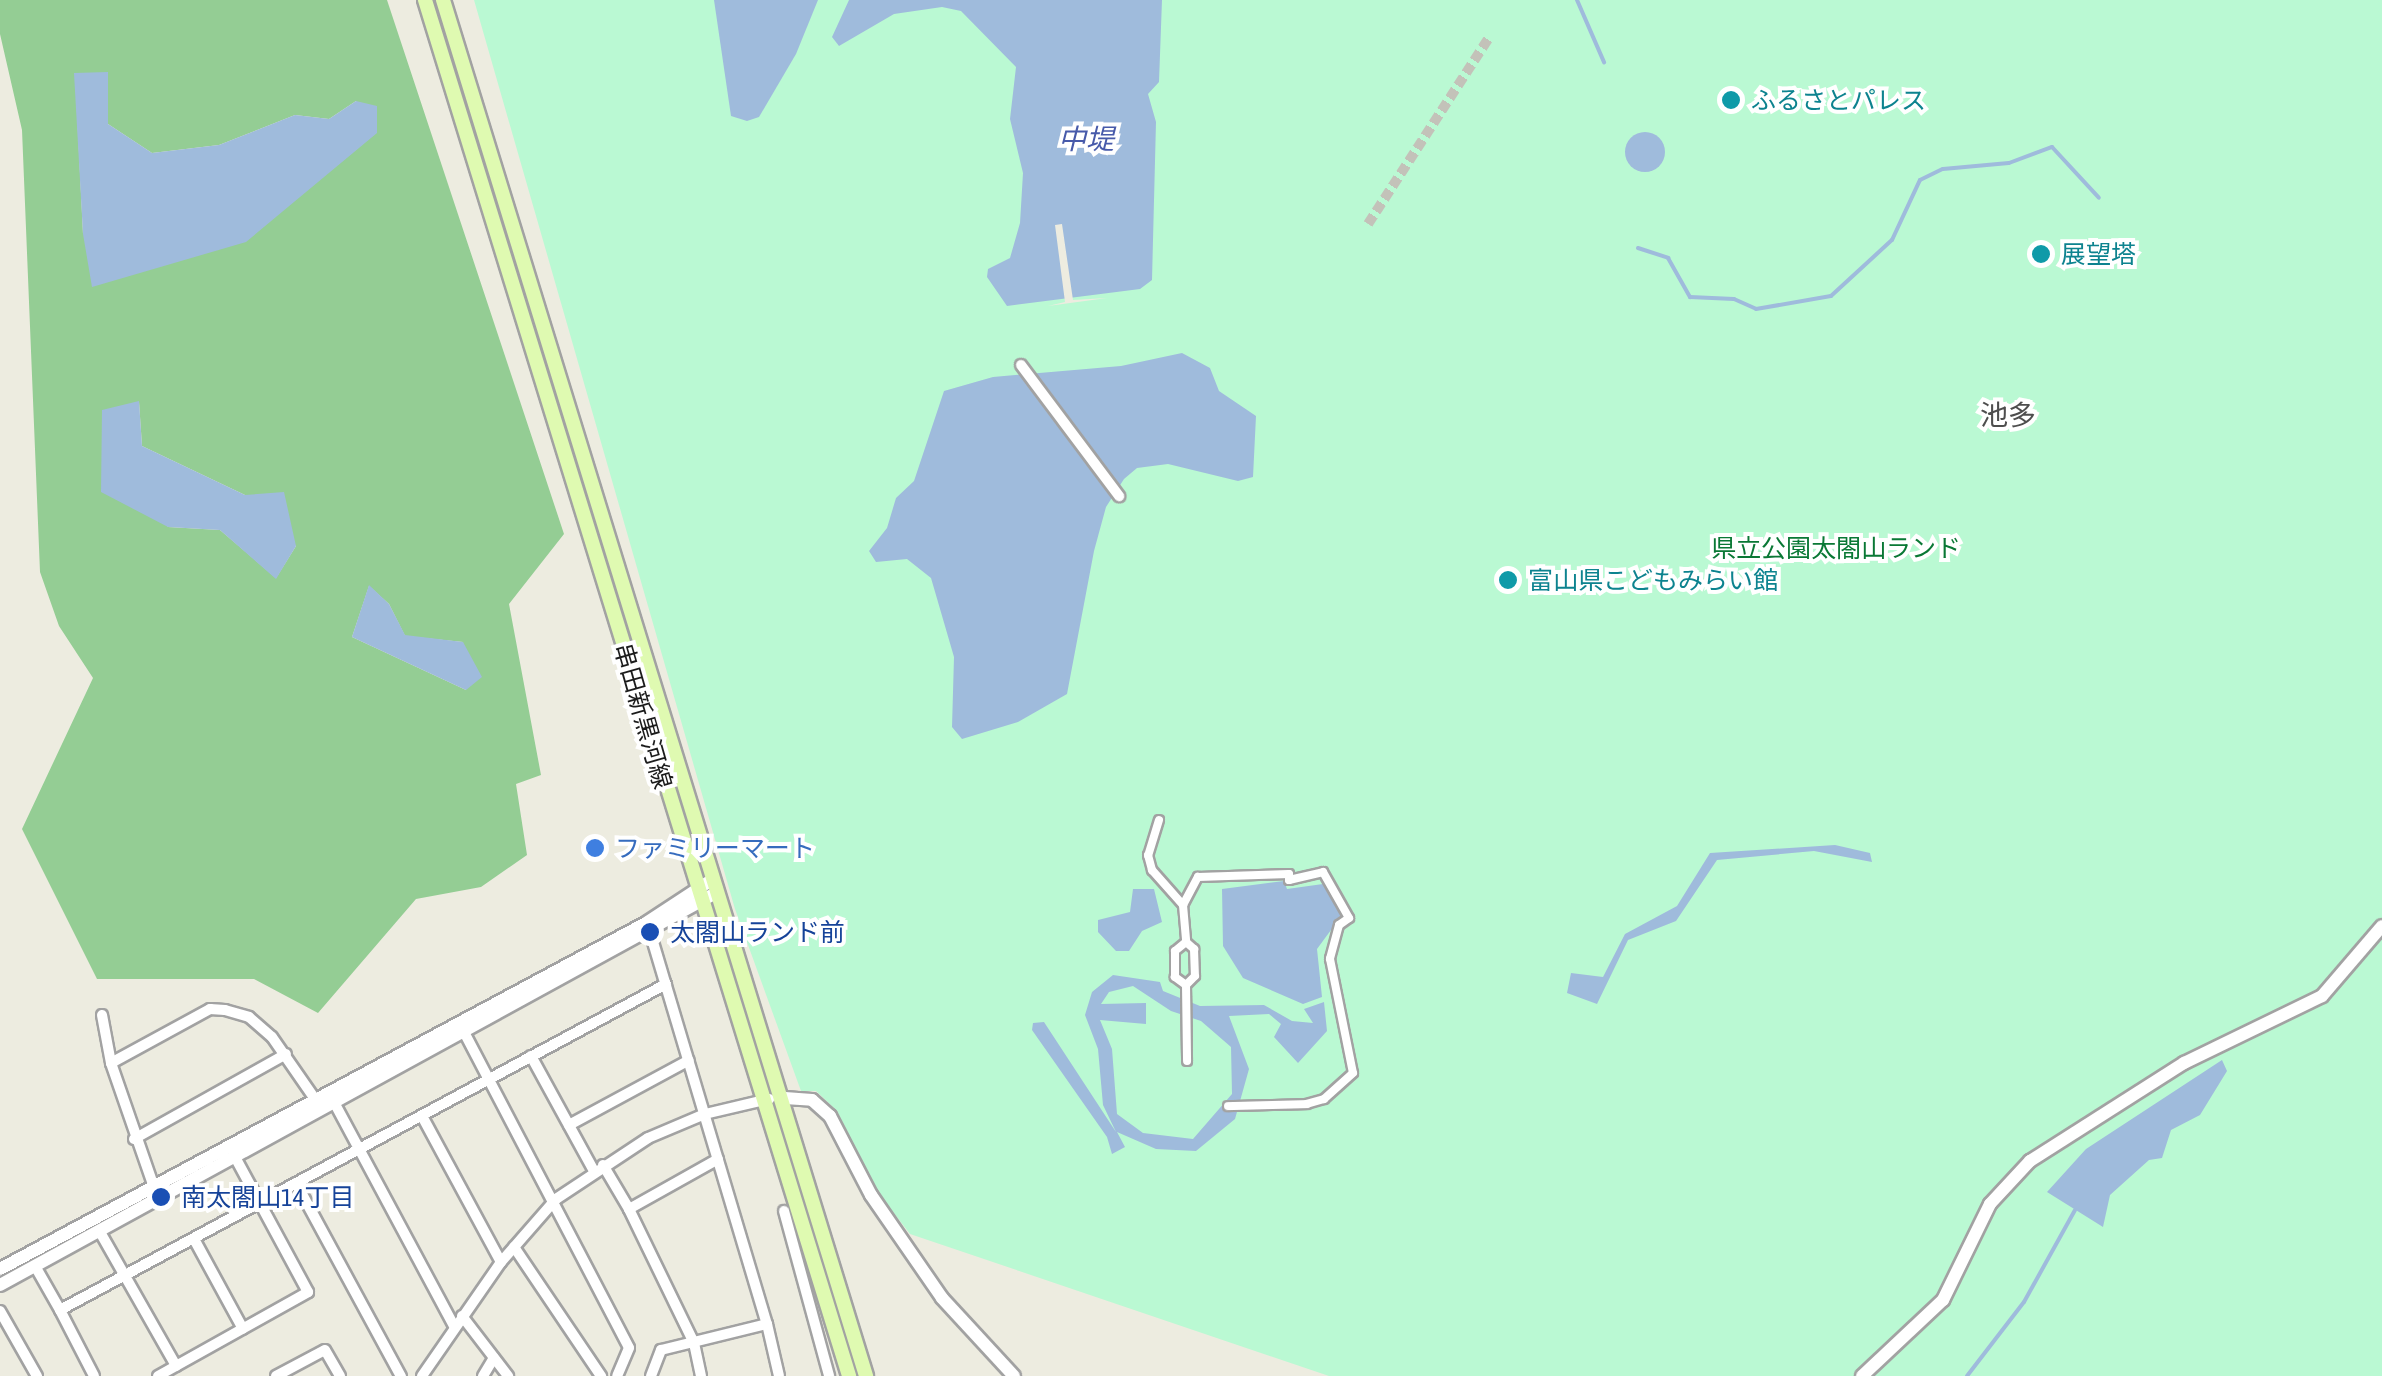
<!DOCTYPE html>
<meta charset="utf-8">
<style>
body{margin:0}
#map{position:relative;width:2382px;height:1376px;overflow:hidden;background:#edece0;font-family:"Asap Condensed","Noto Sans JP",sans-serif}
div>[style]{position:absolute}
.forest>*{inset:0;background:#94cd94}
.park>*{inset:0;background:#baf9d3}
.water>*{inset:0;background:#9fbbdc}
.round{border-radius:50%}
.pier>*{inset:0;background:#edece0}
.stream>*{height:4px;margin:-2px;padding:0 2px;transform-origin:2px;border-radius:2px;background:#9fbbdc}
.minor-tunnel>*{height:10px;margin-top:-5px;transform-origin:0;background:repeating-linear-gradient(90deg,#c3c2b9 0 10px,transparent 0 15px)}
.roads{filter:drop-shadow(2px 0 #a2a2a2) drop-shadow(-2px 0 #a2a2a2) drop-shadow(0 2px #a2a2a2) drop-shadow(0 -2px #a2a2a2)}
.pedestrian>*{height:8px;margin:-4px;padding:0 4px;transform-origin:4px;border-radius:4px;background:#fff}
.minor>*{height:10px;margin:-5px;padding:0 5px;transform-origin:5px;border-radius:5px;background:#fff}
.tertiary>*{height:12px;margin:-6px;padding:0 6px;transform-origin:6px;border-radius:6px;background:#fff}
.secondary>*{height:14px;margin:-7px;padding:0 7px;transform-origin:7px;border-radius:7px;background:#dffab1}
.dots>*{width:28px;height:28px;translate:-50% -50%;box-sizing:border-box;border:5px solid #fff;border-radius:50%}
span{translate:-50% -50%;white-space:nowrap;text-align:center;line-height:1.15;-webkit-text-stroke:8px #fff;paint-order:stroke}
.culture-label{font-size:25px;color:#0d838f}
.left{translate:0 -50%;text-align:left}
.park-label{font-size:25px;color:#0a7835}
.street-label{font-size:25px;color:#1b1b1b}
.shop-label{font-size:25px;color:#366cbe}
.transit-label{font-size:25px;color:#164399}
.water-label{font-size:28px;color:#475aaa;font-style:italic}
.neighbourhood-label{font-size:28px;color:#4e4e4e}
</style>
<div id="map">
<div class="forest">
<div style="clip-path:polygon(evenodd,0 0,387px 0,564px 534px,509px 604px,541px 775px,516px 784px,527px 855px,481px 887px,416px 899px,318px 1013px,254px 979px,97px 979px,22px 829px,93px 678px,59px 626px,40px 572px,22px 130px,0 34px,0 0,75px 73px,108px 124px,152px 153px,219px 145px,295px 115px,329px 119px,356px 101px,376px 133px,330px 171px,83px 234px,75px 73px,0 0,139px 402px,142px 446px,245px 495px,296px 546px,276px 578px,220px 530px,168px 527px,102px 411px,139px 402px,0 0,369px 586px,389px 604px,405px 636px,463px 642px,466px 690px,352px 637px,369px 586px)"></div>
</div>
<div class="park">
<div style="clip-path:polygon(474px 0,2382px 0,2382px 1376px,1329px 1376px,910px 1234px,876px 1190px,837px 1111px,816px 1091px,801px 1091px,735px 909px)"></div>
</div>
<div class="water">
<div style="clip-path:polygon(714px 0,818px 0,796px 54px,759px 117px,747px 121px,731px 116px)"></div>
<div style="clip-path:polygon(849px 0,1162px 0,1159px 82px,1148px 94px,1156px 122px,1152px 280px,1140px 289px,1007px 306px,987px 277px,988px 269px,1010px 258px,1020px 223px,1023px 173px,1010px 119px,1016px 67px,961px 11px,942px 7px,894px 14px,839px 46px,832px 37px)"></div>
<div style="clip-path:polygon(108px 72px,108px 124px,152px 153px,219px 145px,295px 115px,329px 119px,356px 101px,377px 106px,377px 133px,246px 242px,92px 287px,83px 234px,74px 73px)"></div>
<div class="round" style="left:1625px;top:132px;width:40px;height:40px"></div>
<div style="clip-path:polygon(1182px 353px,1210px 368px,1219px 391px,1256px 416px,1253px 477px,1238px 481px,1168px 464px,1137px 468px,1124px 479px,1106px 507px,1094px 551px,1067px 694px,1018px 722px,962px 739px,952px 727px,954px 657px,931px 578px,907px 559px,876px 562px,869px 551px,887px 528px,896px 498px,914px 481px,944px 391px,993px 377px,1121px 366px)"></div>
<div style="clip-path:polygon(139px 401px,142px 446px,245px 495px,284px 492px,296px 546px,276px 579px,220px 530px,168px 527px,101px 492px,102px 410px)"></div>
<div style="clip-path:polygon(369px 585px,389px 604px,405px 635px,463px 642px,482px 677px,466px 690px,352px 637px)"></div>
<div style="clip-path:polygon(1835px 845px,1870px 853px,1872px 862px,1814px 851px,1717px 860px,1676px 921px,1628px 940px,1597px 1004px,1567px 993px,1571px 973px,1603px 977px,1625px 934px,1677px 906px,1710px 853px)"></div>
<div style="clip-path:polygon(1284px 881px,1287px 889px,1323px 884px,1342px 915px,1317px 949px,1322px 997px,1303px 1004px,1243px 978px,1223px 946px,1222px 889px)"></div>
<div style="clip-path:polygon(1133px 889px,1154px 889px,1162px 922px,1142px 931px,1129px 951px,1116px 951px,1098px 932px,1098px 920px,1130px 912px)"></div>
<div style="clip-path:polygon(evenodd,1113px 975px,1160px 982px,1163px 991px,1200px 1006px,1264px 1005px,1292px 1021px,1313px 1023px,1304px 1009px,1324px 1002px,1327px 1031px,1298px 1063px,1274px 1037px,1281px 1024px,1269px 1014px,1229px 1016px,1249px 1069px,1235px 1119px,1196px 1151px,1156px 1149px,1117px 1132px,1125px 1147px,1112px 1154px,1107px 1137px,1032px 1030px,1033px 1023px,1044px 1022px,1116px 1132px,1103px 1105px,1098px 1049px,1085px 1015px,1092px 992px,1113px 975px,1133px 986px,1171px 1011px,1201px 1021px,1231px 1047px,1232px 1094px,1193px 1139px,1143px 1133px,1117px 1114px,1112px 1049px,1100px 1020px,1146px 1024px,1146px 1003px,1101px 1004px,1109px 992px,1133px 986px)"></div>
<div style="clip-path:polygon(2222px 1060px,2227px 1071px,2200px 1115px,2171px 1130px,2162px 1158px,2149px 1160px,2110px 1195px,2103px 1227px,2047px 1192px,2086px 1149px)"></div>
</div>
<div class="pier">
<div style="clip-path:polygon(1062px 224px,1073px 300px,1107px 298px,1048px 306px,1065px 302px,1055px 225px)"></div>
</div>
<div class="stream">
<div style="left:1577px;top:0;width:68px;rotate:66.5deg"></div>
<div style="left:1638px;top:248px;width:32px;rotate:18deg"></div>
<div style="left:1668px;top:258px;width:45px;rotate:60.6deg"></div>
<div style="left:1690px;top:297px;width:44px;rotate:2.6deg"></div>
<div style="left:1734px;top:299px;width:24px;rotate:24deg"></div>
<div style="left:1756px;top:309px;width:76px;rotate:-9.8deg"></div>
<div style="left:1831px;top:296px;width:83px;rotate:-42.6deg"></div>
<div style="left:1892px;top:240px;width:66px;rotate:-65deg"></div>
<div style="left:1920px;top:180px;width:25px;rotate:-26deg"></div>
<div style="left:1943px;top:169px;width:66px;rotate:-5.2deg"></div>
<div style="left:2009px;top:163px;width:46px;rotate:-20.4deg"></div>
<div style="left:2052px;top:147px;width:69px;rotate:47.3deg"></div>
<div style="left:1967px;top:1376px;width:93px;rotate:-52.4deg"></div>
<div style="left:2024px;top:1302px;width:105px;rotate:-61deg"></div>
</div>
<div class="minor-tunnel">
<div style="left:1368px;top:224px;width:222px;rotate:-57deg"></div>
</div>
<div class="roads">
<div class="pedestrian">
<div style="left:1159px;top:820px;width:37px;rotate:107deg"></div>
<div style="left:1148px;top:855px;width:16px;rotate:75deg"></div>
<div style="left:1152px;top:870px;width:47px;rotate:48.5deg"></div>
<div style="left:1183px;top:905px;width:37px;rotate:85deg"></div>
<div style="left:1186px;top:942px;width:11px;rotate:41deg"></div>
<div style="left:1194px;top:949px;width:27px;rotate:88deg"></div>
<div style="left:1195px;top:976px;width:13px;rotate:135deg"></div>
<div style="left:1186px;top:985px;width:76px;rotate:89.2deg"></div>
<div style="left:1183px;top:905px;width:32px;rotate:-62deg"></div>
<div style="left:1198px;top:877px;width:91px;rotate:-1.9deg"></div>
<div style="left:1289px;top:874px;width:6px;rotate:90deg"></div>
<div style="left:1289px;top:880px;width:35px;rotate:-13deg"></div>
<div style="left:1323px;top:872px;width:53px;rotate:60.5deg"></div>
<div style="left:1349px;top:918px;width:12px;rotate:145deg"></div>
<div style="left:1339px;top:925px;width:35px;rotate:105deg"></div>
<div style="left:1330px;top:959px;width:116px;rotate:78.6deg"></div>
<div style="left:1353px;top:1073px;width:39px;rotate:138deg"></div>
<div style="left:1324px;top:1099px;width:18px;rotate:164deg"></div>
<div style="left:1307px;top:1104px;width:79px;rotate:178.5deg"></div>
<div style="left:1186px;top:985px;width:14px;rotate:-144deg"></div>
<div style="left:1175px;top:977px;width:26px;rotate:-90deg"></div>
<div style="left:1175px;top:951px;width:14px;rotate:-39deg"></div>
</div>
<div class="minor">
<div style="left:1021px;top:365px;width:164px;rotate:53.2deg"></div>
<div style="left:650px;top:932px;width:409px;rotate:73.4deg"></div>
<div style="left:102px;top:1015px;width:49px;rotate:79.4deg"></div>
<div style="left:111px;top:1063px;width:131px;rotate:70.9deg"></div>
<div style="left:464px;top:1032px;width:356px;rotate:62.4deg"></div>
<div style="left:629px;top:1348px;width:30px;rotate:113deg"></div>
<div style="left:531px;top:1056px;width:131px;rotate:61.3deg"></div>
<div style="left:111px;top:1063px;width:113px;rotate:-28.6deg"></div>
<div style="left:210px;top:1009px;width:15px;rotate:4deg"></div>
<div style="left:225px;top:1010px;width:25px;rotate:16deg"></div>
<div style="left:249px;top:1017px;width:30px;rotate:41deg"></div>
<div style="left:272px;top:1037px;width:75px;rotate:55.3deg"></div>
<div style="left:335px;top:1104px;width:252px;rotate:61.8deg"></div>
<div style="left:422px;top:1116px;width:166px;rotate:61.6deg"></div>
<div style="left:569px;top:1125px;width:136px;rotate:-28.4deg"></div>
<div style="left:134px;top:1139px;width:174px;rotate:-29.2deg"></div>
<div style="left:603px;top:1165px;width:51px;rotate:59.4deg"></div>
<div style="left:296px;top:1183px;width:220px;rotate:61.5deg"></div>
<div style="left:784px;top:1211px;width:171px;rotate:74.7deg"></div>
<div style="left:100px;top:1232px;width:154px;rotate:60.4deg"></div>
<div style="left:194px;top:1239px;width:102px;rotate:61.4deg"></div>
<div style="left:514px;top:1247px;width:156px;rotate:56deg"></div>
<div style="left:35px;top:1266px;width:51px;rotate:60.4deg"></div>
<div style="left:60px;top:1310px;width:688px;rotate:-28.28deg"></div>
<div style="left:60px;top:1310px;width:74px;rotate:62.7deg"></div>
<div style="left:0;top:1311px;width:75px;rotate:60.4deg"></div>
<div style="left:462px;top:1316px;width:76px;rotate:52.5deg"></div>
<div style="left:158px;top:1376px;width:172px;rotate:-29.2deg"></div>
<div style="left:308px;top:1292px;width:153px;rotate:-118.4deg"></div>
<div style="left:276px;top:1376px;width:55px;rotate:-28deg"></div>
<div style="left:325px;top:1350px;width:30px;rotate:60deg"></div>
<div style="left:422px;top:1376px;width:139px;rotate:-55.3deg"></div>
<div style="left:501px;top:1262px;width:84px;rotate:-48.9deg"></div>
<div style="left:556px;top:1199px;width:110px;rotate:-33.5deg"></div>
<div style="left:648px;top:1138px;width:62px;rotate:-22.8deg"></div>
<div style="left:705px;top:1114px;width:66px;rotate:-13.2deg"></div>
<div style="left:483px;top:1376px;width:21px;rotate:-59deg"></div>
<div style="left:651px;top:1376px;width:28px;rotate:-69deg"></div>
<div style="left:661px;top:1350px;width:109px;rotate:-13.8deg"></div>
<div style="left:767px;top:1324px;width:53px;rotate:77deg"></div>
<div style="left:701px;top:1376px;width:34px;rotate:-102deg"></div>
<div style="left:694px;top:1343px;width:149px;rotate:-115.9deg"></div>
<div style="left:629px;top:1209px;width:102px;rotate:-29.3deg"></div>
</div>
<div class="tertiary">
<div style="left:785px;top:1098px;width:27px;rotate:4deg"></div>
<div style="left:812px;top:1100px;width:24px;rotate:42deg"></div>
<div style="left:830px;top:1116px;width:89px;rotate:62.6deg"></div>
<div style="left:871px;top:1195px;width:125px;rotate:55.4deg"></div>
<div style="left:942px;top:1298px;width:106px;rotate:47.3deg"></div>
<div style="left:0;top:1269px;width:733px;rotate:-28.17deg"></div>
<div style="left:646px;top:923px;width:77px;rotate:-33.3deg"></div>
<div style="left:0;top:1285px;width:814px;rotate:-28.71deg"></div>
<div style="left:1862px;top:1376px;width:111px;rotate:-43.2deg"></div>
<div style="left:1943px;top:1300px;width:107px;rotate:-63.9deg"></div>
<div style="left:1990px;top:1204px;width:59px;rotate:-47.1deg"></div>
<div style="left:2030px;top:1161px;width:183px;rotate:-32.5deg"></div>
<div style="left:2184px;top:1063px;width:153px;rotate:-25.9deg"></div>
<div style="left:2322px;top:996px;width:92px;rotate:-49.4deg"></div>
</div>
<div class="secondary">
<div style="left:425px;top:0;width:1440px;rotate:72.87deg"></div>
<div style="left:443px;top:0;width:1440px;rotate:72.91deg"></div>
</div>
</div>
<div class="dots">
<div style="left:1731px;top:100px;background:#0f9aa8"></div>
<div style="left:2041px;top:254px;background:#0f9aa8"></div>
<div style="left:1508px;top:580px;background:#0f9aa8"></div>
<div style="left:595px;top:848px;background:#3f7fe0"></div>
<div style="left:650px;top:932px;background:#1a4fb4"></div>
<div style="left:161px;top:1197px;background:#1a4fb4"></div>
</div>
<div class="culture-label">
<span class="left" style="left:1751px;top:100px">ふるさとパレス</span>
<span class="left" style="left:2061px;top:254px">展望塔</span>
<span class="left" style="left:1528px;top:580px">富山県こどもみらい館</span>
</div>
<div class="park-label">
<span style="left:1836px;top:548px">県立公園太閤山ランド</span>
</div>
<div class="street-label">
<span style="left:643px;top:716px;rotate:74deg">串田新黒河線</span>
</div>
<div class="shop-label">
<span class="left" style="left:615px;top:848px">ファミリーマート</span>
</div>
<div class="transit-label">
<span class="left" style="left:670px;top:932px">太閤山ランド前</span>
<span class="left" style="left:181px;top:1197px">南太閤山14丁目</span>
</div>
<div class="water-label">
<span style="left:1086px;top:139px">中堤</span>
</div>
<div class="neighbourhood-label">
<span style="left:2008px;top:415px">池多</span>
</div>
</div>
